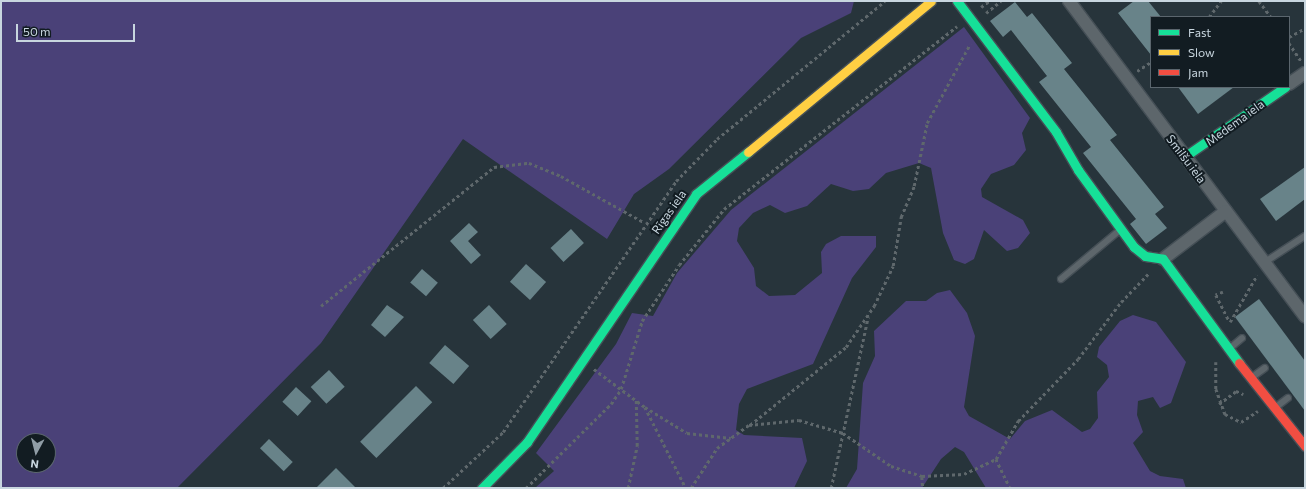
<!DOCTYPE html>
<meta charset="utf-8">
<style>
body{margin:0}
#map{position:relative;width:1306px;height:489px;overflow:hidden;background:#27343b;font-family:Commissioner,sans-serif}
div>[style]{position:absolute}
.green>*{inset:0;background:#4a4178}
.building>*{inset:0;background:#688389;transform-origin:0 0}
.path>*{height:2.5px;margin-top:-1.25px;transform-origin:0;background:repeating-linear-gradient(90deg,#5f686c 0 3px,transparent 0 6px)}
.roads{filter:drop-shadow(1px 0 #454f56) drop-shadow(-1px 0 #454f56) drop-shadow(0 1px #454f56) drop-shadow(0 -1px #454f56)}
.lane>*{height:6px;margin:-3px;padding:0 3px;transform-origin:3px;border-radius:3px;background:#5d666b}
.street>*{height:12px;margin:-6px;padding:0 6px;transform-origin:6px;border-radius:6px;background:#5d666b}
.fast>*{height:9px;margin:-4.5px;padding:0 4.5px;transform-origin:4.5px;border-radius:4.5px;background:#16e098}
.slow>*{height:9px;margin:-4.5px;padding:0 4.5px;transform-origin:4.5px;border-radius:4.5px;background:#ffcf43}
.jam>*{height:9px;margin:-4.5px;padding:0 4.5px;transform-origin:4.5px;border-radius:4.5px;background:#f24e42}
span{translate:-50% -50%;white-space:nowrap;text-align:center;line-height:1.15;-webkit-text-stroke:4px #121c22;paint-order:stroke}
.street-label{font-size:12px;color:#c8d6df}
.frame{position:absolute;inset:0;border:2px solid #c8d6df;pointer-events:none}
.legend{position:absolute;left:1150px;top:16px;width:140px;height:72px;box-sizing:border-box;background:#121c22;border:1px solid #5b666e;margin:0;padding:5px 7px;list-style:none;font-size:12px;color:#c8d6df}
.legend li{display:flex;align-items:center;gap:8px;height:20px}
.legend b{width:20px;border:1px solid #5b666e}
.north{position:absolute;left:16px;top:433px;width:40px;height:40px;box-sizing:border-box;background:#121c22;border:1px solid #5b666e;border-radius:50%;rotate:187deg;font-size:11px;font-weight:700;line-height:16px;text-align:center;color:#c8d6df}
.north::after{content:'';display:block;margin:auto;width:14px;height:18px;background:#909da6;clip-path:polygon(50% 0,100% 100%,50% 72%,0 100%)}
.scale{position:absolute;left:16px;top:24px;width:119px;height:18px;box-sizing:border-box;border:2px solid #c8d6df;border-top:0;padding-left:5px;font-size:12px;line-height:14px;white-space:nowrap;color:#c8d6df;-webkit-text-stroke:3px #121c22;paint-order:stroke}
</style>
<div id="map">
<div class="green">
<div style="clip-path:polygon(evenodd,1px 1px,854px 1px,851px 13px,801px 38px,669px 169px,634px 194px,607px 239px,463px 139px,321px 343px,177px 488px,1px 488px,1px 1px,24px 441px,48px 441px,48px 465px,24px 465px,24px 441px)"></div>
<div style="clip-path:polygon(964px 27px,1030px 118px,1022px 133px,1026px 150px,1014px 165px,991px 174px,981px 189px,982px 197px,1023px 220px,1030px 233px,1018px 248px,1007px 251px,984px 230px,974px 259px,965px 264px,954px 260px,943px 233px,931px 168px,919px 163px,886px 173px,869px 189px,853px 191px,831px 184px,807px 206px,785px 213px,770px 205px,753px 213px,739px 228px,737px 241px,754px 268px,756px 286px,769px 296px,795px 295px,822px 273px,821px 252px,826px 244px,841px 236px,876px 236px,876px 247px,852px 278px,813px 364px,747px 389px,739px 404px,736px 430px,744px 435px,802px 438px,807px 461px,794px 488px,535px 488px,554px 471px,536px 453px,616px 344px,632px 313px,653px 316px,677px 273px,731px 210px)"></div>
<div style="clip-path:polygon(950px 290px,967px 313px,975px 336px,964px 407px,969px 416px,1010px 439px,1025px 421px,1052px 410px,1082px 432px,1090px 429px,1098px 418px,1097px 392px,1109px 377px,1107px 365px,1097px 357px,1099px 347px,1120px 321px,1133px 315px,1156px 322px,1186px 362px,1171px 403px,1160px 408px,1153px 397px,1138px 401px,1137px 415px,1143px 432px,1133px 443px,1150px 471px,1160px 476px,1183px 479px,1186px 488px,986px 488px,964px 452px,955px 447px,941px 459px,922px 488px,846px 488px,857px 469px,863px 383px,875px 356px,874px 331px,906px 301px,926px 301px,937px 293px)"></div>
</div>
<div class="building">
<div style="clip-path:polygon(1134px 1px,1148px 1px,1161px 17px,1151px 17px,1151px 55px,1118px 13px)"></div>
<div style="clip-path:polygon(1015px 2px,1027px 17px,1032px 13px,1072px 63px,1064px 69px,1117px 135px,1110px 140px,1164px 207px,1155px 214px,1167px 228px,1146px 244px,1130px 224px,1136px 219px,1083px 153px,1091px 147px,1039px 82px,1047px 76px,1011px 30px,1003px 37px,990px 21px)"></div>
<div style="clip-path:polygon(1178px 87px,1234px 87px,1198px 114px)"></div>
<div style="clip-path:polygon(1305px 167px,1305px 199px,1276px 221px,1260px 199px)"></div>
<div style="clip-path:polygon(469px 223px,478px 232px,468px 241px,481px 255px,471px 264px,450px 241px)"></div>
<div style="left:571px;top:229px;width:19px;height:28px;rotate:47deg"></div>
<div style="left:526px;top:264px;width:27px;height:24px;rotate:42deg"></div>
<div style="left:422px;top:269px;width:21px;height:18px;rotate:41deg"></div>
<div style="clip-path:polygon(1259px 299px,1305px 361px,1305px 411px,1235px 317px)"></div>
<div style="clip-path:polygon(387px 305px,404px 317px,385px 337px,371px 325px)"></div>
<div style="left:489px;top:305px;width:26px;height:22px;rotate:47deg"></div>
<div style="left:445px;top:345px;width:32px;height:24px;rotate:41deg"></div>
<div style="left:329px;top:370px;width:23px;height:25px;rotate:47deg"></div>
<div style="left:416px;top:386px;width:23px;height:79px;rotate:45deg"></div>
<div style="left:296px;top:387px;width:21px;height:20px;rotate:43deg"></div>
<div style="left:269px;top:439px;width:33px;height:13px;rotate:44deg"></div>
<div style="clip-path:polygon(336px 468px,356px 488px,316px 488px)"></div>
</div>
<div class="path">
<div style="left:1259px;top:1px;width:20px;rotate:53deg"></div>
<div style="left:981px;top:7px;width:10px;rotate:-37deg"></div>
<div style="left:986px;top:13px;width:19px;rotate:-39deg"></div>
<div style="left:1209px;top:17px;width:20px;rotate:-53deg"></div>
<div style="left:1289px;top:37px;width:18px;rotate:-29deg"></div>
<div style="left:1289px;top:43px;width:22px;rotate:56deg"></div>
<div style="left:1137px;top:71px;width:17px;rotate:-33deg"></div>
<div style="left:1223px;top:292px;width:8px;rotate:157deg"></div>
<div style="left:1216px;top:295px;width:28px;rotate:63deg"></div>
<div style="left:321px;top:306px;width:222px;rotate:-38.8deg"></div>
<div style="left:494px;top:167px;width:35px;rotate:-7deg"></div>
<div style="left:529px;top:163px;width:35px;rotate:22deg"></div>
<div style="left:561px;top:176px;width:96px;rotate:29.2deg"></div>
<div style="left:1230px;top:322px;width:54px;rotate:-60.1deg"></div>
<div style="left:1216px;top:362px;width:27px;rotate:90deg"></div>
<div style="left:1216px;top:389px;width:27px;rotate:70deg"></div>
<div style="left:1225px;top:414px;width:18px;rotate:27deg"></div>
<div style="left:1241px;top:422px;width:20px;rotate:-33deg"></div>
<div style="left:594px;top:369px;width:64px;rotate:36.7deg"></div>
<div style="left:645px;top:407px;width:91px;rotate:63.2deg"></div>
<div style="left:1219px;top:404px;width:21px;rotate:-37deg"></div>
<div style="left:1236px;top:391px;width:8px;rotate:23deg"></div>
<div style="left:645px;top:407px;width:49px;rotate:31.8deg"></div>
<div style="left:687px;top:433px;width:44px;rotate:6.5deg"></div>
<div style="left:750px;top:425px;width:124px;rotate:-39.1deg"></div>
<div style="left:846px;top:347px;width:50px;rotate:-55.7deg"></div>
<div style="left:874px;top:306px;width:44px;rotate:-64.6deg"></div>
<div style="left:893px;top:266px;width:50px;rotate:-80.7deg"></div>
<div style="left:901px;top:217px;width:34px;rotate:-67deg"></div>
<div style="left:914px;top:186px;width:64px;rotate:-78.3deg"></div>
<div style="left:927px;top:123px;width:90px;rotate:-61.4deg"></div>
<div style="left:996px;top:459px;width:32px;rotate:64deg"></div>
<div style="left:922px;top:477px;width:11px;rotate:85deg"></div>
<div style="left:443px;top:488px;width:82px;rotate:-43deg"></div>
<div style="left:503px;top:432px;width:305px;rotate:-55.4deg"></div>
<div style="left:676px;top:181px;width:59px;rotate:-45.7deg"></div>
<div style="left:717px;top:139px;width:217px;rotate:-39.4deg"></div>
<div style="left:526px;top:488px;width:120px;rotate:-44.7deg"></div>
<div style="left:611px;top:404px;width:18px;rotate:-56deg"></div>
<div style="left:621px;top:389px;width:71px;rotate:-72.8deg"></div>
<div style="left:642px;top:321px;width:67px;rotate:-56.5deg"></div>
<div style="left:679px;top:265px;width:72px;rotate:-51.2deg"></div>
<div style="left:724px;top:209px;width:296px;rotate:-38.1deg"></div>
<div style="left:628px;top:488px;width:43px;rotate:-77.9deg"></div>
<div style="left:637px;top:446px;width:46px;rotate:-91.2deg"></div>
<div style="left:691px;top:488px;width:48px;rotate:-57deg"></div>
<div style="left:717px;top:448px;width:39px;rotate:-36deg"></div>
<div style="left:749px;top:425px;width:50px;rotate:-5.7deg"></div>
<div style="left:799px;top:420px;width:46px;rotate:16.5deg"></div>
<div style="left:843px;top:433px;width:58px;rotate:34.5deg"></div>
<div style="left:891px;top:466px;width:33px;rotate:18deg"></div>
<div style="left:922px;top:476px;width:42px;rotate:-2.7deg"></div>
<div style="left:964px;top:474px;width:35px;rotate:-25deg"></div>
<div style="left:996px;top:459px;width:44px;rotate:-59.9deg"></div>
<div style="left:1018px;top:421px;width:86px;rotate:-45.9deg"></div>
<div style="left:1078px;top:359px;width:71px;rotate:-53deg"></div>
<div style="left:1121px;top:302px;width:40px;rotate:-46deg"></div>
<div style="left:831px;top:488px;width:175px;rotate:-77.8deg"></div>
</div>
<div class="roads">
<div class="lane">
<div style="left:1265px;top:262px;width:48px;rotate:-33deg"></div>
<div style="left:1061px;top:279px;width:77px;rotate:-39.7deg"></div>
<div style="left:1229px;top:349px;width:17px;rotate:-40deg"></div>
<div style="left:1251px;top:378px;width:17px;rotate:-36deg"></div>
<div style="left:1276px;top:407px;width:15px;rotate:-37deg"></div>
</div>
<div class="street">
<div style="left:1069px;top:1px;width:394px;rotate:53.2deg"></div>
<div style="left:1289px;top:84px;width:19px;rotate:-35deg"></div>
<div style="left:1163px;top:259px;width:79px;rotate:-37.3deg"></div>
</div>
<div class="fast">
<div style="left:957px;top:1px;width:164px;rotate:52.9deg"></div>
<div style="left:1056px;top:132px;width:44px;rotate:59.9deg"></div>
<div style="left:1078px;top:170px;width:95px;rotate:54deg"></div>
<div style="left:1134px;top:247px;width:14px;rotate:39deg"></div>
<div style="left:1145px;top:256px;width:18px;rotate:9deg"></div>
<div style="left:1163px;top:259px;width:129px;rotate:53.8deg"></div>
<div style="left:1184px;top:157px;width:123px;rotate:-34.7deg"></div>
<div style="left:482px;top:488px;width:64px;rotate:-45.6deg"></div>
<div style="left:527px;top:442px;width:300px;rotate:-55.7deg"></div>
<div style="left:696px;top:194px;width:67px;rotate:-38.9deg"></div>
</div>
<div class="slow">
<div style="left:748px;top:152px;width:237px;rotate:-39.5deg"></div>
</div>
<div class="jam">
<div style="left:1239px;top:363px;width:106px;rotate:51.5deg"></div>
</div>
</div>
<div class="street-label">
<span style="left:1235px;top:123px;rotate:-36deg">Medema iela</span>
<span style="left:1186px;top:159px;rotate:53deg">Smilšu iela</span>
<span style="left:669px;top:212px;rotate:-55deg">Rīgas iela</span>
</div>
<div class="frame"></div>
<ul class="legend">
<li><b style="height:5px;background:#16e098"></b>Fast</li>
<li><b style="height:5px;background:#ffcf43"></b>Slow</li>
<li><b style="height:5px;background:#f24e42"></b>Jam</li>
</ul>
<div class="north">N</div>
<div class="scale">50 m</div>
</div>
